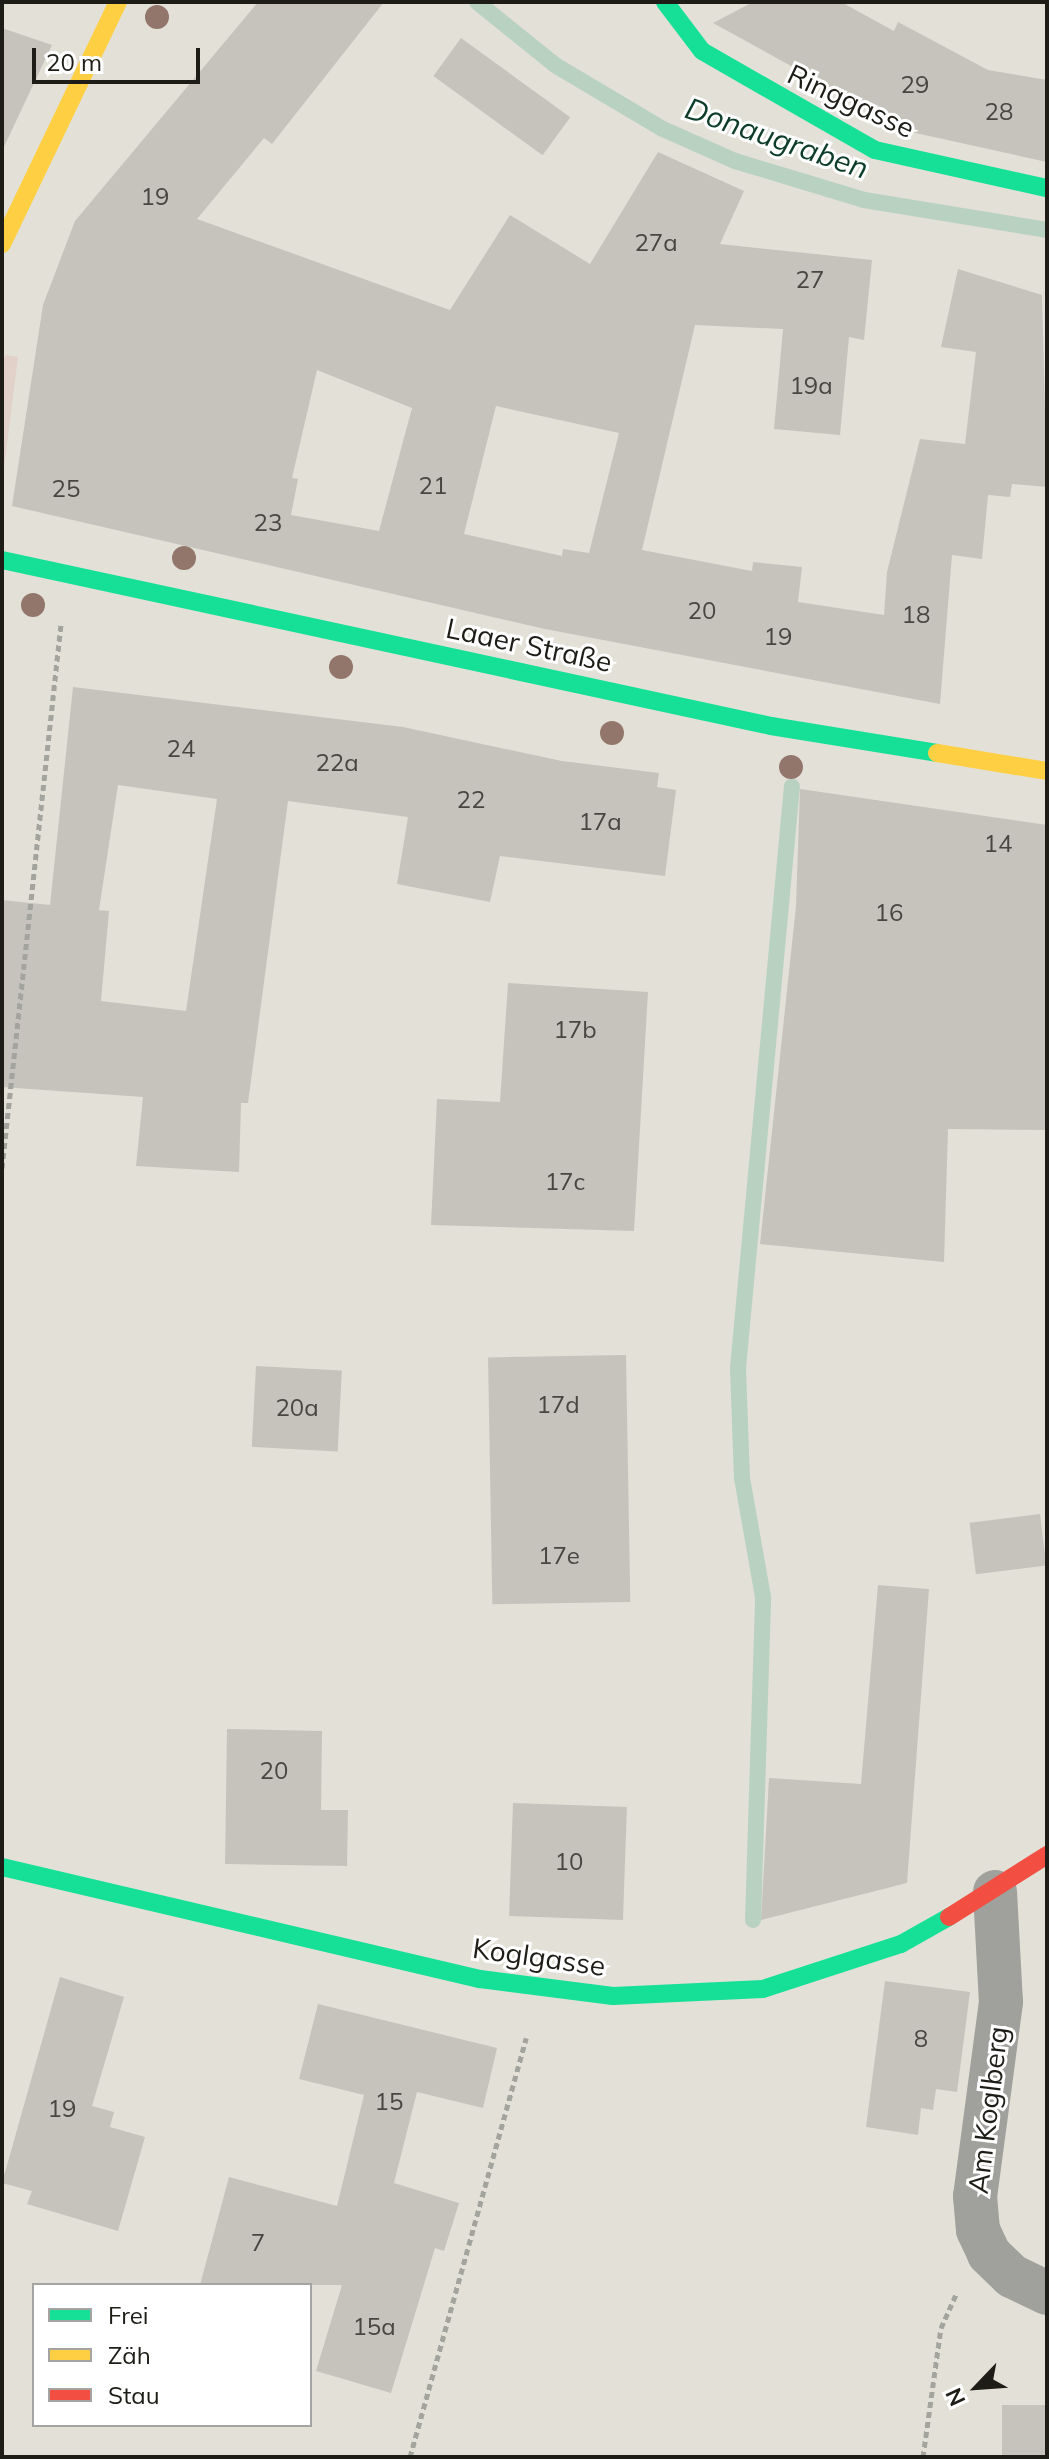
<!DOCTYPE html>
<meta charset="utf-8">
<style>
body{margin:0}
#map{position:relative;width:1049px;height:2459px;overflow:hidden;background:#e2e0d7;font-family:Mulish,sans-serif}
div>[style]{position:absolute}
.green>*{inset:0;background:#e2d1c9}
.stream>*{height:16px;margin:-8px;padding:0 8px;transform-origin:8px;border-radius:8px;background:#b9d1c1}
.building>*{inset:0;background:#c6c3bd;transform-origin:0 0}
.path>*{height:5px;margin-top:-2.5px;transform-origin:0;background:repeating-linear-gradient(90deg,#a3a49e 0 6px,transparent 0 10px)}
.street>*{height:44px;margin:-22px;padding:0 22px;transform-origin:22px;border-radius:22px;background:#a0a19c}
.fast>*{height:18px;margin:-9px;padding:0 9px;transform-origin:9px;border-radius:9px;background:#16e098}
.slow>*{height:18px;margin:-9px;padding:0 9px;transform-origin:9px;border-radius:9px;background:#ffcf43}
.jam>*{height:18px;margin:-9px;padding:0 9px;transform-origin:9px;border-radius:9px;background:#f24e42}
.trees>*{width:24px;height:24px;margin:-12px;border-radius:50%;background:#92766b}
span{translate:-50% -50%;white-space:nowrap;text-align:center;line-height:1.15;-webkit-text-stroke:6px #fff;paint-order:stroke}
.number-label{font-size:24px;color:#474640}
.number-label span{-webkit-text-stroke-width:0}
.street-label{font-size:28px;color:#1d1c16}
.water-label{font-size:30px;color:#0d3d29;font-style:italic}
.frame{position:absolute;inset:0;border:4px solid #1d1c16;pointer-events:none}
.legend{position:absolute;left:32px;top:2283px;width:280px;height:144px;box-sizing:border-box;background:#fff;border:2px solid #a5a4a2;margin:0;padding:10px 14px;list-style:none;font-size:24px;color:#1d1c16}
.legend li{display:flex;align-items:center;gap:16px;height:40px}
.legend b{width:40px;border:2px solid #a5a4a2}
.north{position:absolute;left:937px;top:2347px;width:80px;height:80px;-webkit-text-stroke:6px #fff;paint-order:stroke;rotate:245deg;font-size:22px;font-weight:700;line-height:32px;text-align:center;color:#1d1c16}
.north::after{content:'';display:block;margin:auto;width:28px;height:36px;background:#1d1c16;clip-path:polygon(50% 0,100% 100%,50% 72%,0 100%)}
.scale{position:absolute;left:32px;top:48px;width:168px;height:36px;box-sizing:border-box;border:4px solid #1d1c16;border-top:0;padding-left:10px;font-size:24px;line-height:28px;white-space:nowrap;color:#1d1c16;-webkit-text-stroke:6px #fff;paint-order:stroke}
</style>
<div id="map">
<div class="green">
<div style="clip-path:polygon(6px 355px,18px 357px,2px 484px,2px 363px)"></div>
</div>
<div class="stream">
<div style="left:477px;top:2px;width:100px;rotate:38.9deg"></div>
<div style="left:555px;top:65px;width:126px;rotate:30.7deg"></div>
<div style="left:663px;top:129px;width:79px;rotate:24deg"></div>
<div style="left:735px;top:161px;width:135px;rotate:16.8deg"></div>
<div style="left:864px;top:200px;width:185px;rotate:9.3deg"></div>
<div style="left:753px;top:1920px;width:323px;rotate:-88.2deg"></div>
<div style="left:763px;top:1597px;width:121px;rotate:-100deg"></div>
<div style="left:742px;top:1478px;width:110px;rotate:-92.1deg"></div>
<div style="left:738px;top:1368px;width:584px;rotate:-84.7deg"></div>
</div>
<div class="building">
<div style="clip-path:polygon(evenodd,258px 2px,384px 2px,272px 144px,264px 138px,197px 219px,450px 310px,510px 215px,590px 264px,658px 152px,744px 191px,720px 244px,872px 260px,864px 340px,849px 337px,840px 435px,774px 429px,783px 329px,695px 325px,642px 550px,752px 571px,753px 562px,802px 567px,798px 602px,884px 615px,887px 572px,920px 439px,965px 444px,976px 352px,941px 347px,958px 269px,1042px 295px,1047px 487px,1012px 484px,1010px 497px,988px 495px,982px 559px,952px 555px,940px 704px,545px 629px,12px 506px,43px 305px,75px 221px,258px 2px,317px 370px,412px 408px,379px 531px,291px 515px,298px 479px,292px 478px,317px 370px,258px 2px,496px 406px,619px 433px,589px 553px,563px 549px,562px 556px,464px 534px,496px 406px)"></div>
<div style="clip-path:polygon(753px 2px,841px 2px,894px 31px,898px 22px,988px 70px,1047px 80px,1047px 162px,911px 132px,713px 23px)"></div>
<div style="clip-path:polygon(2px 28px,52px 45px,2px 151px)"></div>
<div style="left:461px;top:38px;width:135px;height:47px;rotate:36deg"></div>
<div style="clip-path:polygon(evenodd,73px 687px,403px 727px,562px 761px,659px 773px,657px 787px,676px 790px,665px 876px,500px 856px,490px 902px,397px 884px,408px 817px,288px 801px,248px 1103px,241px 1103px,239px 1172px,136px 1166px,143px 1097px,2px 1087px,2px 900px,50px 905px,73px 687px,118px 785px,217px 799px,186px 1011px,101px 1001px,109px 911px,99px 910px,118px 785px)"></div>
<div style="clip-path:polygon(800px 789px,1047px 825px,1047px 1130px,948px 1129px,944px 1262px,760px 1244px,796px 906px)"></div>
<div style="clip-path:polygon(508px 983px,648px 992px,634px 1231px,431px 1225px,437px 1099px,500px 1102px)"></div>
<div style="left:626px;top:1355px;width:247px;height:138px;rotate:89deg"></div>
<div style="left:256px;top:1366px;width:86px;height:81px;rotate:3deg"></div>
<div style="left:1040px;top:1514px;width:52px;height:71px;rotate:83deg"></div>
<div style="clip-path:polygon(878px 1585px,929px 1589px,907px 1883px,761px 1920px,769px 1778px,861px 1784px)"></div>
<div style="clip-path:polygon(227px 1729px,322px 1731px,321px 1810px,348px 1810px,347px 1866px,225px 1864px)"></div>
<div style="left:513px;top:1803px;width:114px;height:113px;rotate:2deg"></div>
<div style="clip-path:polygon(60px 1977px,124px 1997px,92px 2106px,114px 2112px,110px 2127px,145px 2137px,118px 2231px,27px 2204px,32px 2191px,2px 2183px)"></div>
<div style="clip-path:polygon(885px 1981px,970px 1992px,957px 2092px,936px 2089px,933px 2110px,921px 2108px,918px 2135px,866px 2127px)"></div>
<div style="clip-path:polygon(318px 2004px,497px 2048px,483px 2108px,417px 2092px,394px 2183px,459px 2203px,444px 2251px,435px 2248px,391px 2393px,316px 2371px,342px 2285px,200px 2285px,229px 2177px,337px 2206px,364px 2095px,299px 2079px)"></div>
<div style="left:1002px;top:2405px;width:45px;height:52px"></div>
</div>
<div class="path">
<div style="left:2px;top:1168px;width:547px;rotate:-83.81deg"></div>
<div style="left:410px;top:2457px;width:435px;rotate:-74.5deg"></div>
<div style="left:923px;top:2457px;width:130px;rotate:-82.1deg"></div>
<div style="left:941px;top:2328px;width:37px;rotate:-66deg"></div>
</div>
<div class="street">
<div style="left:995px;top:1892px;width:110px;rotate:86.9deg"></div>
<div style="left:1001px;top:2002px;width:196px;rotate:97.6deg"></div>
<div style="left:975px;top:2196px;width:34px;rotate:85deg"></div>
<div style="left:978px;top:2230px;width:26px;rotate:65deg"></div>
<div style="left:989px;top:2254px;width:32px;rotate:44deg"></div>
<div style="left:1012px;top:2276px;width:39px;rotate:26deg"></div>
</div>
<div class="fast">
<div style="left:665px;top:2px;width:61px;rotate:52.9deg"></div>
<div style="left:702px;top:51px;width:199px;rotate:29.8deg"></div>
<div style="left:875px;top:150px;width:176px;rotate:12.5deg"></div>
<div style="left:2px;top:560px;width:787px;rotate:12.18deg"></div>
<div style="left:771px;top:726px;width:168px;rotate:9.2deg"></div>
<div style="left:2px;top:1867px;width:491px;rotate:13.2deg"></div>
<div style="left:480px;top:1979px;width:134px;rotate:7.3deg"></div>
<div style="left:613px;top:1996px;width:150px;rotate:-2.7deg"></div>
<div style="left:763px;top:1989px;width:145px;rotate:-18.1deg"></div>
<div style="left:901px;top:1944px;width:55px;rotate:-29.4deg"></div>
</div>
<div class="slow">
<div style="left:2px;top:244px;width:268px;rotate:-64.4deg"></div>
<div style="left:937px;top:753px;width:111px;rotate:9.3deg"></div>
</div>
<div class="jam">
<div style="left:949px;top:1917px;width:116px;rotate:-32.3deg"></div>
</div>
<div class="trees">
<div style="left:157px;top:17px"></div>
<div style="left:184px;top:558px"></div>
<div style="left:33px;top:605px"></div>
<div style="left:341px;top:667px"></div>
<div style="left:612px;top:733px"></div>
<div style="left:791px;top:767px"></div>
</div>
<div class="number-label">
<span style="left:915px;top:85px">29</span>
<span style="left:999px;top:112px">28</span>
<span style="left:155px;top:197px">19</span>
<span style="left:656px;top:243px">27a</span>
<span style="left:810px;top:280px">27</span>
<span style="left:811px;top:386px">19a</span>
<span style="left:433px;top:486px">21</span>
<span style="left:66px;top:489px">25</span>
<span style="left:268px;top:523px">23</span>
<span style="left:702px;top:611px">20</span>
<span style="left:916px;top:615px">18</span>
<span style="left:778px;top:637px">19</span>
<span style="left:181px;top:749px">24</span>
<span style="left:337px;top:763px">22a</span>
<span style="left:471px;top:800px">22</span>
<span style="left:600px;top:822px">17a</span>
<span style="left:998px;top:844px">14</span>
<span style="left:889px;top:913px">16</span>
<span style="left:575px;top:1030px">17b</span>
<span style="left:565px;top:1182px">17c</span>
<span style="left:558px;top:1405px">17d</span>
<span style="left:297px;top:1408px">20a</span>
<span style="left:559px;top:1556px">17e</span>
<span style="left:274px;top:1771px">20</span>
<span style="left:569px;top:1862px">10</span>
<span style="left:921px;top:2039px">8</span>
<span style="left:389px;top:2102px">15</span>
<span style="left:62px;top:2109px">19</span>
<span style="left:258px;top:2243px">7</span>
<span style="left:374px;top:2327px">15a</span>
</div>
<div class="street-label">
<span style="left:851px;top:101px;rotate:25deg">Ringgasse</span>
<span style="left:529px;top:645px;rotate:12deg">Laaer Straße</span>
<span style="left:539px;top:1957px;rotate:8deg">Koglgasse</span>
<span style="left:988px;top:2110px;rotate:-83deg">Am Koglberg</span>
</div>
<div class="water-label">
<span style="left:777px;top:138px;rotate:19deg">Donaugraben</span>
</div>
<div class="frame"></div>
<ul class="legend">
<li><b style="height:10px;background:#16e098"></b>Frei</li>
<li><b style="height:10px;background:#ffcf43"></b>Zäh</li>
<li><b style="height:10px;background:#f24e42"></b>Stau</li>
</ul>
<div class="north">N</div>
<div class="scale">20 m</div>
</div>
